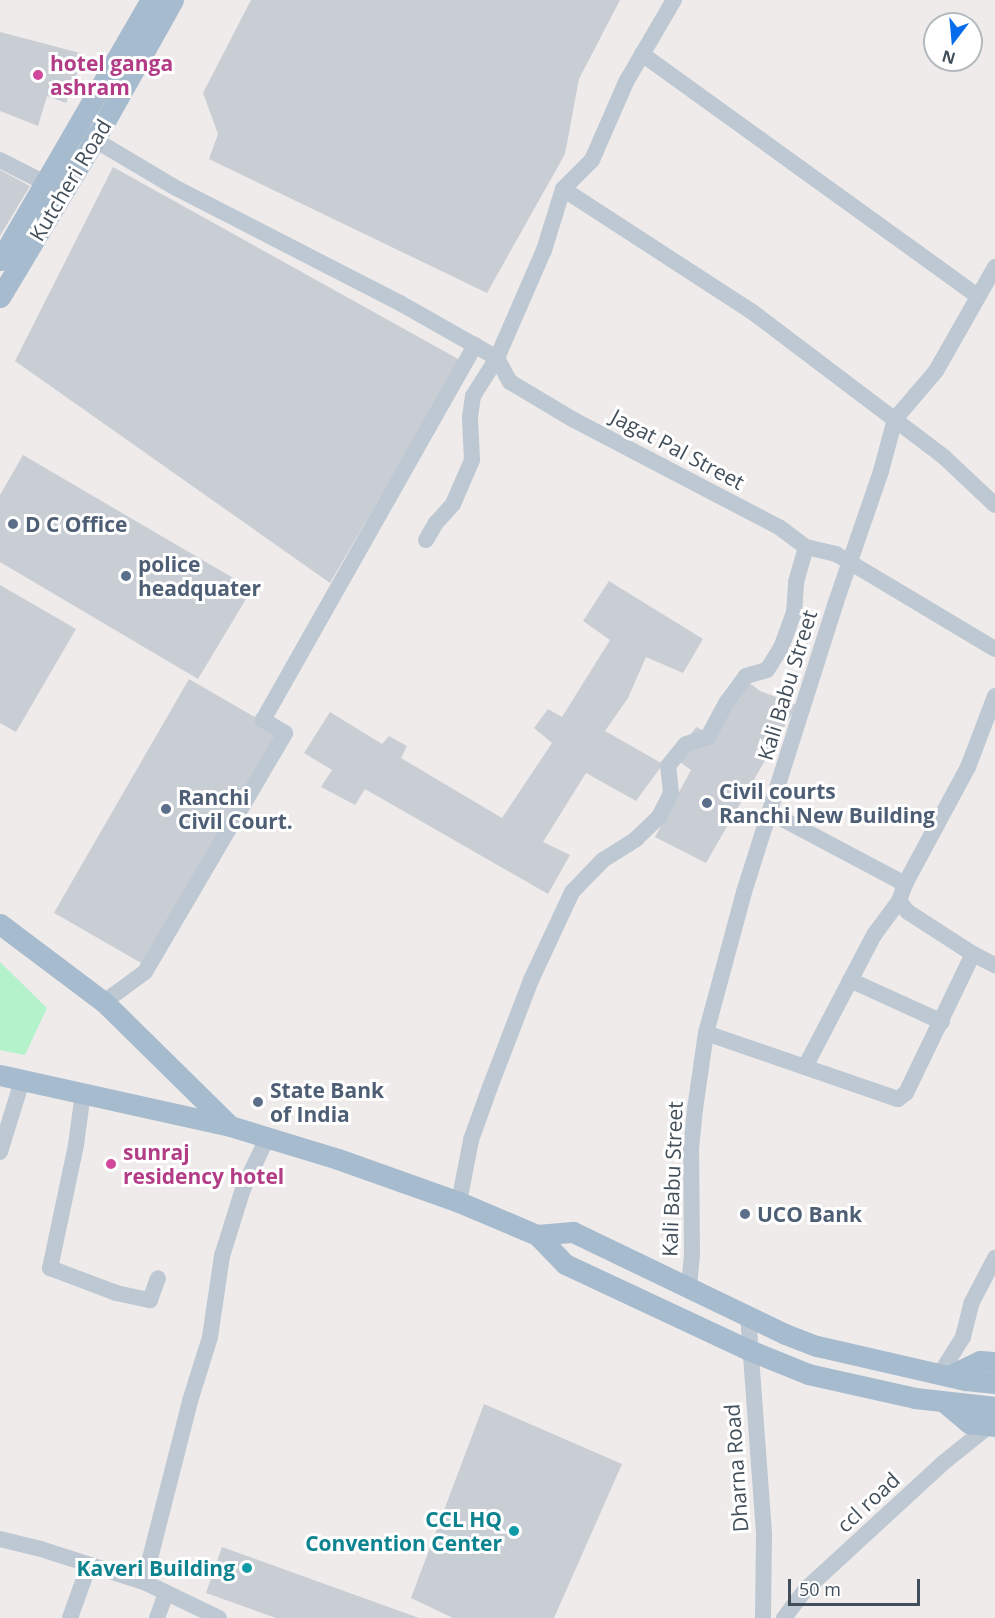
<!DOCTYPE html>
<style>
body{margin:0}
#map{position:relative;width:995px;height:1618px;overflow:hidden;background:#efebeb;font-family:"Open Sans",sans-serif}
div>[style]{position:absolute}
.green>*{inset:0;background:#b3f2cb}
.building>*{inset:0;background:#c9cdd4;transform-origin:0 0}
.minor>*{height:16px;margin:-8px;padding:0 8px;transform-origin:8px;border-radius:8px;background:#bdc8d3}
.major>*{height:21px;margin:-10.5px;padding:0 10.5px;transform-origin:10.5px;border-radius:10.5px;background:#a7bbce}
.dots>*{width:16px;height:16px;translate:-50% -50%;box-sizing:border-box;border:3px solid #fff;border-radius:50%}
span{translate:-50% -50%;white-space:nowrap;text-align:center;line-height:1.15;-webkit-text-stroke:6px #fff;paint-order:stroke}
.hotel-label{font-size:21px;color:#b23c85;font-weight:700}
.left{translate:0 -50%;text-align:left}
.street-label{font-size:21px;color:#424f5a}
.service-label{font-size:21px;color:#4e5e75;font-weight:700}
.culture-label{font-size:21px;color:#0d838f;font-weight:700}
.right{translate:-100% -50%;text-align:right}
.north{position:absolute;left:923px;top:12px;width:60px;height:60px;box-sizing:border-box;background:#fff;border:2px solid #b3b9bd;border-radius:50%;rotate:196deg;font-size:16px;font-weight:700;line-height:24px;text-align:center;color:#424f5a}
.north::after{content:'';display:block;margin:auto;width:21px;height:27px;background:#086dec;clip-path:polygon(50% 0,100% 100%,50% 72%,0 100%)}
.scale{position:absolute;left:788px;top:1579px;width:132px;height:27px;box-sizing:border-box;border:3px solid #424f5a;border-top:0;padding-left:8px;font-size:18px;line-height:21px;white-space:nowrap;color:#424f5a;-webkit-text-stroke:4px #fff;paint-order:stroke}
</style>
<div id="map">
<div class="green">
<div style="clip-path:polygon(0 962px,47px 1008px,25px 1055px,0 1050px)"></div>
</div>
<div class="building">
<div style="clip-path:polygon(251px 0,620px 0,579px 79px,565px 154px,487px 293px,209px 159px,218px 134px,203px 93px)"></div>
<div style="clip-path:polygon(0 32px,84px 54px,66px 103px,47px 96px,38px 126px,0 111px)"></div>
<div style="clip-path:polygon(113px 167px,460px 360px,330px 583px,15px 361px)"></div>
<div style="clip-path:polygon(0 170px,30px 186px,0 236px)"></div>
<div style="clip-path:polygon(23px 455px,252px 589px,198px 679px,0 562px,0 495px)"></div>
<div style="clip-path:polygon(609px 581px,703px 639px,683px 673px,646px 657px,628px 698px,605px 731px,663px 764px,636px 801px,586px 773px,543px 842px,570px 855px,548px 894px,365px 789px,355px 805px,321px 787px,332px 770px,304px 753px,330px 712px,382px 744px,389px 736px,407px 746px,401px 758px,502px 818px,552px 743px,534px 728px,548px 709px,562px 717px,610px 640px,583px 621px)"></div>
<div style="clip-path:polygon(0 585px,76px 629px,16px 732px,0 723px)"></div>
<div style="left:189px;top:679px;width:107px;height:270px;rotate:30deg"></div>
<div style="clip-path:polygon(747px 681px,760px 691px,797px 705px,706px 863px,655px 837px,691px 770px,677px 760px,691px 734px,696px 727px,715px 736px)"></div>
<div style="clip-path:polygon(484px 1404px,622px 1464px,554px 1618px,453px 1618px,411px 1598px)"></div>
<div style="clip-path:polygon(222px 1547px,419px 1618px,276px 1618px,206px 1593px)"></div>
</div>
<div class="minor">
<div style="left:642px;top:54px;width:414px;rotate:35.8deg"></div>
<div style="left:85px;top:134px;width:106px;rotate:30.7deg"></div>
<div style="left:176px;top:188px;width:252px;rotate:27.2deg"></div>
<div style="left:400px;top:303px;width:112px;rotate:29.6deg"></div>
<div style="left:497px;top:358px;width:118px;rotate:-66.5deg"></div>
<div style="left:544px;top:250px;width:64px;rotate:-72.7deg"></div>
<div style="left:563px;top:189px;width:41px;rotate:-45deg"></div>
<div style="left:592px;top:160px;width:85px;rotate:-66.4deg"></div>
<div style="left:626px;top:82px;width:95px;rotate:-59.7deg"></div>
<div style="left:0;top:160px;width:51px;rotate:27.1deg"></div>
<div style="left:563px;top:189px;width:224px;rotate:33deg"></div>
<div style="left:751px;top:311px;width:242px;rotate:37.1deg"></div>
<div style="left:944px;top:457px;width:70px;rotate:43.3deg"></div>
<div style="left:426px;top:540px;width:20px;rotate:-60deg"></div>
<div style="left:436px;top:523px;width:25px;rotate:-48deg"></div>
<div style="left:453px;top:504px;width:48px;rotate:-66.6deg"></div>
<div style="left:472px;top:460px;width:43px;rotate:-92.7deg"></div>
<div style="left:470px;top:417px;width:21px;rotate:-82deg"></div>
<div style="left:473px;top:396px;width:45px;rotate:-57.7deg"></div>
<div style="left:497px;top:358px;width:27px;rotate:62deg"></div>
<div style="left:510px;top:382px;width:74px;rotate:30.7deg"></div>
<div style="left:574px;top:420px;width:231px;rotate:27.6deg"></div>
<div style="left:779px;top:527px;width:34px;rotate:37deg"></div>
<div style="left:806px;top:547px;width:31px;rotate:13deg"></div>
<div style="left:836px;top:554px;width:185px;rotate:30.9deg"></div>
<div style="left:995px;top:696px;width:76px;rotate:110.8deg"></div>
<div style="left:968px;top:767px;width:133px;rotate:118.3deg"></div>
<div style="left:905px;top:884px;width:18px;rotate:109deg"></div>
<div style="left:899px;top:901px;width:14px;rotate:51deg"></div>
<div style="left:908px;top:912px;width:77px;rotate:32.9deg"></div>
<div style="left:973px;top:954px;width:25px;rotate:27deg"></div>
<div style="left:771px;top:813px;width:152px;rotate:27.9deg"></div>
<div style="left:850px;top:980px;width:101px;rotate:24.5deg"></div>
<div style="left:104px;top:1002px;width:51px;rotate:-36.2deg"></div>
<div style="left:145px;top:972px;width:277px;rotate:-59.6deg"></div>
<div style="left:285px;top:733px;width:26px;rotate:-149deg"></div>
<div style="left:263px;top:720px;width:431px;rotate:-60.5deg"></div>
<div style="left:706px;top:1033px;width:203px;rotate:19deg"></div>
<div style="left:898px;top:1099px;width:10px;rotate:-37deg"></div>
<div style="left:906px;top:1093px;width:154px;rotate:-64.3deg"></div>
<div style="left:806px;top:1065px;width:147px;rotate:-62.4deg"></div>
<div style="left:874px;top:935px;width:42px;rotate:-53.7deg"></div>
<div style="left:83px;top:1093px;width:52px;rotate:97.7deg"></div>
<div style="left:76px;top:1145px;width:126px;rotate:101.9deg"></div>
<div style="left:50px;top:1268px;width:71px;rotate:20.7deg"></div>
<div style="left:116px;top:1293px;width:35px;rotate:12deg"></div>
<div style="left:150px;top:1300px;width:23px;rotate:-70deg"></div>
<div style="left:0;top:1152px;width:74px;rotate:-72.8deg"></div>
<div style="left:459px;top:1202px;width:63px;rotate:-79deg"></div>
<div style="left:471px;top:1140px;width:56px;rotate:-70.3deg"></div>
<div style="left:490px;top:1087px;width:115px;rotate:-69deg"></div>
<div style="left:531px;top:980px;width:97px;rotate:-65deg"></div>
<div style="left:572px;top:892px;width:45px;rotate:-45.9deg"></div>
<div style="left:603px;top:860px;width:39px;rotate:-32deg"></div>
<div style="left:636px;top:839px;width:32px;rotate:-44deg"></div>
<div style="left:659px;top:817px;width:27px;rotate:-63deg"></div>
<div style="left:671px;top:793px;width:27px;rotate:-96deg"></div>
<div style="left:668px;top:766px;width:28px;rotate:-51deg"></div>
<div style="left:686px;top:744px;width:23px;rotate:-18deg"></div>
<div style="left:708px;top:737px;width:40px;rotate:-62deg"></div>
<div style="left:727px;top:702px;width:32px;rotate:-54deg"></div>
<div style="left:746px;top:676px;width:22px;rotate:-16deg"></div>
<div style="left:767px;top:670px;width:26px;rotate:-58deg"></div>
<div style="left:781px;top:648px;width:37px;rotate:-70deg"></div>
<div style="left:794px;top:613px;width:31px;rotate:-86deg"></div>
<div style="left:796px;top:582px;width:36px;rotate:-74deg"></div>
<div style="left:689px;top:1288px;width:33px;rotate:-85deg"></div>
<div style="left:692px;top:1255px;width:106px;rotate:-90.5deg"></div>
<div style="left:691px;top:1149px;width:40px;rotate:-84.3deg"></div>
<div style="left:695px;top:1109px;width:77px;rotate:-81.8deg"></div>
<div style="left:706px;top:1033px;width:146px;rotate:-74.9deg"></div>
<div style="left:744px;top:892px;width:304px;rotate:-72.4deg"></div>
<div style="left:836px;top:602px;width:139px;rotate:-71deg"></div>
<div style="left:881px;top:471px;width:54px;rotate:-74.9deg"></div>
<div style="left:895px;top:419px;width:63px;rotate:-49.5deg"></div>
<div style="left:936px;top:371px;width:120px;rotate:-60.4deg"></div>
<div style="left:748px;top:1315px;width:220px;rotate:85.8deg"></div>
<div style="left:764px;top:1534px;width:84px;rotate:90.7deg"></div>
<div style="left:940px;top:1374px;width:44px;rotate:-58.1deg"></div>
<div style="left:963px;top:1337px;width:36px;rotate:-76deg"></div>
<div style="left:972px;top:1302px;width:50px;rotate:-62.4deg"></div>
<div style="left:0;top:1539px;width:42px;rotate:13.7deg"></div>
<div style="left:41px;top:1549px;width:108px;rotate:17.8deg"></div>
<div style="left:144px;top:1582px;width:83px;rotate:25.6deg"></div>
<div style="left:144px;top:1582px;width:187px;rotate:-75.7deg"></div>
<div style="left:190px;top:1401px;width:67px;rotate:-72.6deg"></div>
<div style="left:210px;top:1337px;width:82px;rotate:-81.6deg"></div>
<div style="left:222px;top:1256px;width:70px;rotate:-72.6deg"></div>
<div style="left:243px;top:1189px;width:59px;rotate:-64.7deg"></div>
<div style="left:70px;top:1618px;width:56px;rotate:-70.3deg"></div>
<div style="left:157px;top:1618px;width:27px;rotate:-70deg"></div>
<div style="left:784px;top:1618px;width:36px;rotate:-53deg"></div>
<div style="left:806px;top:1589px;width:186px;rotate:-42.6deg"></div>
<div style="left:943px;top:1463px;width:59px;rotate:-38.8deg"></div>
</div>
<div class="major">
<div style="left:0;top:260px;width:301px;rotate:-59.9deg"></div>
<div style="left:0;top:297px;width:184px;rotate:-59deg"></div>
<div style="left:95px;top:139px;width:159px;rotate:-60.7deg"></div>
<div style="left:0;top:924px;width:130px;rotate:36.9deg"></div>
<div style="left:104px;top:1002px;width:175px;rotate:44.5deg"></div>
<div style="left:0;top:1075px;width:236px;rotate:12.5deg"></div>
<div style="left:230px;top:1126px;width:113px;rotate:17deg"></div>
<div style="left:338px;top:1159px;width:128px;rotate:19.6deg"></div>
<div style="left:459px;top:1202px;width:85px;rotate:22.9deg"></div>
<div style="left:537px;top:1235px;width:40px;rotate:46deg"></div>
<div style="left:565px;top:1264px;width:203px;rotate:25.1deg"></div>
<div style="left:749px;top:1350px;width:64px;rotate:22.1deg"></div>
<div style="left:808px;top:1374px;width:110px;rotate:12.6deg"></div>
<div style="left:915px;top:1398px;width:81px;rotate:6.4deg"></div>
<div style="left:537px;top:1235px;width:36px;rotate:-5deg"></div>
<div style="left:573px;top:1232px;width:235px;rotate:25.7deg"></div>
<div style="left:785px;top:1334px;width:34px;rotate:21deg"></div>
<div style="left:817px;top:1346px;width:153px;rotate:12.9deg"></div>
<div style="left:966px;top:1380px;width:29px;rotate:6deg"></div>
<div style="left:949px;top:1376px;width:34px;rotate:-26deg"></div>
<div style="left:980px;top:1361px;width:15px;rotate:4deg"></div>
<div style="left:944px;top:1402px;width:33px;rotate:40deg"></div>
<div style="left:969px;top:1423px;width:26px;rotate:7deg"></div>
</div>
<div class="dots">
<div style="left:38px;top:75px;background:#d1479c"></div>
<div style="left:13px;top:524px;background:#5c6f8a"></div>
<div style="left:126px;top:576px;background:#5c6f8a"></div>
<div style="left:707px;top:803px;background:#5c6f8a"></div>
<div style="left:166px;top:809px;background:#5c6f8a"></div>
<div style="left:258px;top:1102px;background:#5c6f8a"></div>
<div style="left:111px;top:1164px;background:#d1479c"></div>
<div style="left:745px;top:1214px;background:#5c6f8a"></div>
<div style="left:514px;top:1531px;background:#0f9aa8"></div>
<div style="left:247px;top:1568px;background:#0f9aa8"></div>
</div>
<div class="hotel-label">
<span class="left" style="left:50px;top:75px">hotel ganga<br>ashram</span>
<span class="left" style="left:123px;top:1164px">sunraj<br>residency hotel</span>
</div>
<div class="street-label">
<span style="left:70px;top:180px;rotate:-59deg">Kutcheri Road</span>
<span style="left:678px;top:449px;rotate:28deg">Jagat Pal Street</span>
<span style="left:787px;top:685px;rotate:-73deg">Kali Babu Street</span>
<span style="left:672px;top:1179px;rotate:-88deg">Kali Babu Street</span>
<span style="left:736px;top:1468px;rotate:-94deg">Dharna Road</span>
<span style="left:868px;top:1502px;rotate:-43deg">ccl road</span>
</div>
<div class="service-label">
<span class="left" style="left:25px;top:524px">D C Office</span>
<span class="left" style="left:138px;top:576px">police<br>headquater</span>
<span class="left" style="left:719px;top:803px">Civil courts<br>Ranchi New Building</span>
<span class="left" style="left:178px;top:809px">Ranchi<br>Civil Court.</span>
<span class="left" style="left:270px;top:1102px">State Bank<br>of India</span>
<span class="left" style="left:757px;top:1214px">UCO Bank</span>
</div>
<div class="culture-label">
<span class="right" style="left:502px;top:1531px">CCL HQ<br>Convention Center</span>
<span class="right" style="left:235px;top:1568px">Kaveri Building</span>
</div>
<div class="north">N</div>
<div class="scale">50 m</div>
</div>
